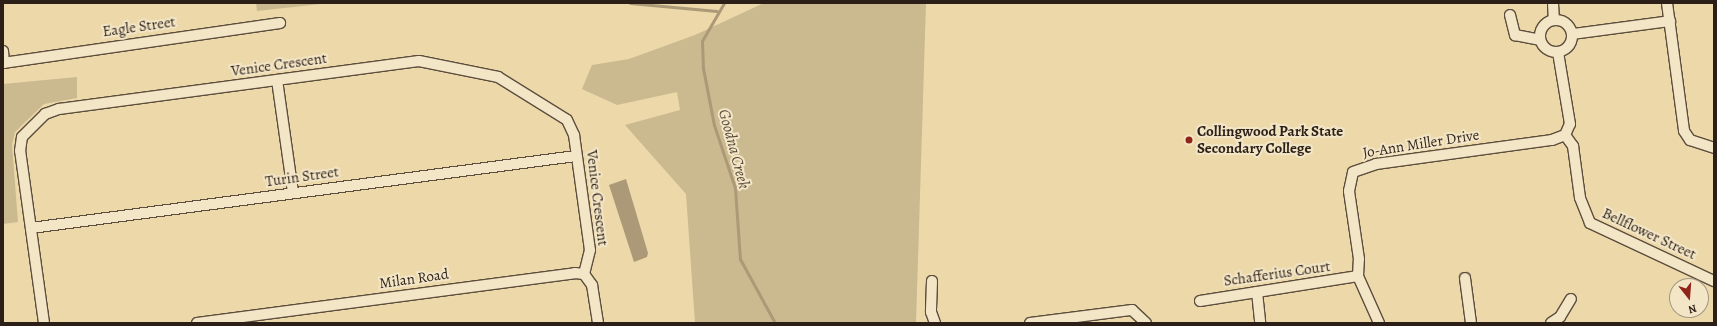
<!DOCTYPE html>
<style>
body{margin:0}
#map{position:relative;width:1717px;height:326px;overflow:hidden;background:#ecd8a9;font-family:Alegreya,serif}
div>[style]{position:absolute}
.green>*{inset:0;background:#cbb990}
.water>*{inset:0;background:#ab9977}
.stream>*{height:3px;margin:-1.5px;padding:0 1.5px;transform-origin:1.5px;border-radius:1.5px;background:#ab9977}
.roads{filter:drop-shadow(1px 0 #5c4d3c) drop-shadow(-1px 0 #5c4d3c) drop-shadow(0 1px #5c4d3c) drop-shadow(0 -1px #5c4d3c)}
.minor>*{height:10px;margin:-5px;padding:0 5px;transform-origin:5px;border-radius:5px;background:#f3e6c7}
.minor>.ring{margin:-5px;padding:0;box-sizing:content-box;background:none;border:10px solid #f3e6c7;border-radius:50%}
.dots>*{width:11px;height:11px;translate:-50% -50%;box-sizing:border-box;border:2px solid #f3e6c7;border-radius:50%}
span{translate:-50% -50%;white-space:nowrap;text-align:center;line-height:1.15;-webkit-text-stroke:4px #f3e6c7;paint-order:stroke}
.street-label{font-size:15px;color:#2c1f17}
.poi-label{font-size:15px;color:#2c1f17;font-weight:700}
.left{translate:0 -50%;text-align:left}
.water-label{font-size:16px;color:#584a39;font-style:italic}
.frame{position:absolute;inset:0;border:4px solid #2c1f17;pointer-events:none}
.north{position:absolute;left:1669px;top:278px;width:40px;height:40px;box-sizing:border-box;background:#f3e6c7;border:1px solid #a39681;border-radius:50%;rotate:163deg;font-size:11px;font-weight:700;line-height:16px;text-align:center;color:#2c1f17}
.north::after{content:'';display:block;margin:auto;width:14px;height:18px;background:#8f2418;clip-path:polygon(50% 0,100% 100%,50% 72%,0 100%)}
</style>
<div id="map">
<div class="green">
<div style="clip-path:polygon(256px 3px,330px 3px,257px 11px)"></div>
<div style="clip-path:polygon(764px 3px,926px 3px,916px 323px,695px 323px,686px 194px,625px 125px,680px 110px,677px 92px,617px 105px,582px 89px,592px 65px,629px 59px,695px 35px)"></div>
<div style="clip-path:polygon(77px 77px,77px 98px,44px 104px,15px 132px,12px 145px,18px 222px,3px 224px,3px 84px)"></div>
</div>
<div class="water">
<div style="clip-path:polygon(626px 179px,648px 253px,647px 257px,634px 262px,609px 185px)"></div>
</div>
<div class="stream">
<div style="left:630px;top:3px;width:87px;rotate:5.3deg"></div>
<div style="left:724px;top:3px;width:44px;rotate:120.1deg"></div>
<div style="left:702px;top:41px;width:27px;rotate:88deg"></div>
<div style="left:703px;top:68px;width:58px;rotate:79.1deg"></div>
<div style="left:714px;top:125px;width:66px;rotate:71.6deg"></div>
<div style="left:735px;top:188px;width:71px;rotate:86deg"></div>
<div style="left:740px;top:259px;width:73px;rotate:61.3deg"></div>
</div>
<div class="roads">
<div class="minor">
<div style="left:1553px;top:3px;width:17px;rotate:87deg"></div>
<div style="left:1667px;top:3px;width:129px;rotate:82.4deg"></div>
<div style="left:1684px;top:131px;width:11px;rotate:56deg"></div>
<div style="left:1690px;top:140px;width:25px;rotate:18deg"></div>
<div style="left:1510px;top:15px;width:21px;rotate:76deg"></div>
<div style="left:1515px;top:35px;width:25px;rotate:11deg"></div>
<div class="ring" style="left:1540px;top:20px;width:22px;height:22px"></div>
<div style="left:1573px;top:34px;width:98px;rotate:-7.6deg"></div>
<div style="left:3px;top:51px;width:12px;rotate:85deg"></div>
<div style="left:3px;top:63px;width:280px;rotate:-8.2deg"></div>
<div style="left:277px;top:80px;width:114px;rotate:81.9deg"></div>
<div style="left:1565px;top:135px;width:14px;rotate:54deg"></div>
<div style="left:1573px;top:146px;width:52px;rotate:82.3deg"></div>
<div style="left:1580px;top:198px;width:27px;rotate:68deg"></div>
<div style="left:1590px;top:223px;width:137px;rotate:25.1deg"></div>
<div style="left:31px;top:228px;width:550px;rotate:-7.53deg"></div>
<div style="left:1465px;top:278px;width:45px;rotate:82.4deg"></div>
<div style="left:932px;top:281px;width:31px;rotate:92deg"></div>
<div style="left:931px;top:312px;width:12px;rotate:70deg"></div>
<div style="left:1257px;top:292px;width:31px;rotate:84deg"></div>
<div style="left:1200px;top:301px;width:160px;rotate:-9deg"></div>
<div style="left:44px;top:323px;width:174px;rotate:-97.9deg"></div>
<div style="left:20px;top:151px;width:14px;rotate:-82deg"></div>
<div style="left:22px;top:137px;width:33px;rotate:-45deg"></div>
<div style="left:45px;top:114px;width:15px;rotate:-20deg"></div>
<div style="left:59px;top:109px;width:363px;rotate:-7.6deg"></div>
<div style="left:419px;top:61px;width:81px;rotate:11.4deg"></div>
<div style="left:498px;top:77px;width:81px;rotate:31.9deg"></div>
<div style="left:567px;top:120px;width:17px;rotate:65deg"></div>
<div style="left:574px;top:135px;width:116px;rotate:82.1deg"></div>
<div style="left:590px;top:250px;width:25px;rotate:104deg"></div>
<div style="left:197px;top:323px;width:381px;rotate:-7.5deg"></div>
<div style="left:575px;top:273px;width:9px;rotate:6deg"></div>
<div style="left:584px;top:274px;width:14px;rotate:54deg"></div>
<div style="left:592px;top:285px;width:38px;rotate:81deg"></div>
<div style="left:1030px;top:323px;width:103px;rotate:-7.3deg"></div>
<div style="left:1132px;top:310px;width:19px;rotate:43deg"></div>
<div style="left:1379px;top:323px;width:51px;rotate:-114.1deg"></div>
<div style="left:1358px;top:276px;width:17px;rotate:-87deg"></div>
<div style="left:1359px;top:259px;width:69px;rotate:-98.4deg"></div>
<div style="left:1349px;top:191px;width:19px;rotate:-78deg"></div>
<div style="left:1353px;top:172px;width:24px;rotate:-19deg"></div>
<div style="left:1376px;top:164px;width:178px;rotate:-7.8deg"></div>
<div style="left:1552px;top:140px;width:14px;rotate:-21deg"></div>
<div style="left:1565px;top:135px;width:12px;rotate:-66deg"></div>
<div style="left:1570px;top:124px;width:73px;rotate:-99.5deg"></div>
<div style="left:1551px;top:323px;width:11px;rotate:-34deg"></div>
<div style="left:1560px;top:317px;width:21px;rotate:-59deg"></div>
</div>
</div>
<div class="dots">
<div style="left:1189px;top:140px;background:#8f2418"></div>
</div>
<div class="street-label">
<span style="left:139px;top:27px;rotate:-8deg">Eagle Street</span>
<span style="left:279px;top:65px;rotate:-8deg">Venice Crescent</span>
<span style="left:1421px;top:144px;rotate:-9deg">Jo-Ann Miller Drive</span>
<span style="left:302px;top:177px;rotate:-8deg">Turin Street</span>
<span style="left:597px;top:198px;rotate:83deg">Venice Crescent</span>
<span style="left:1649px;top:234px;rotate:25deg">Bellflower Street</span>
<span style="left:1277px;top:274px;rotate:-8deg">Schafferius Court</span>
<span style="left:414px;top:279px;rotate:-8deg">Milan Road</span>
</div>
<div class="poi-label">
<span class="left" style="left:1197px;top:140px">Collingwood Park State<br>Secondary College</span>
</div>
<div class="water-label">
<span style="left:734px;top:149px;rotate:75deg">Goodna Creek</span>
</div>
<div class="frame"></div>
<div class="north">N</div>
</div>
